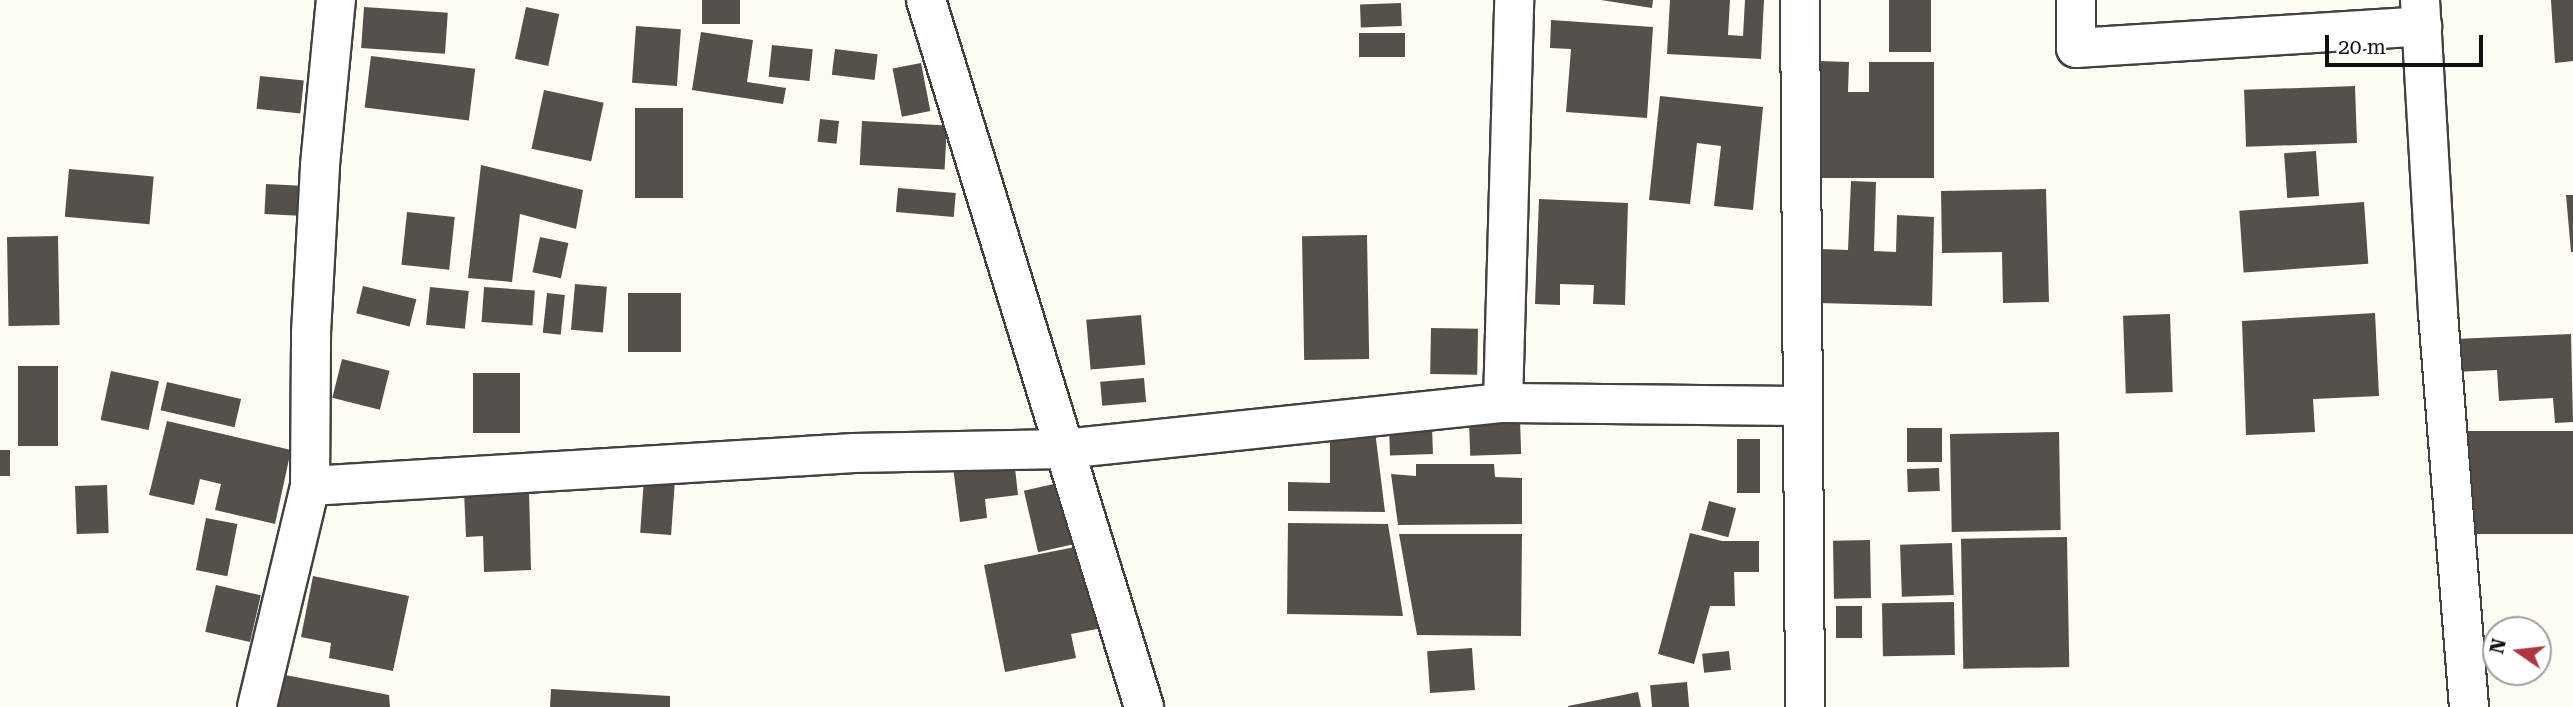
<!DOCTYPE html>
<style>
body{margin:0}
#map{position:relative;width:2573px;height:707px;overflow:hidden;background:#fdfbf2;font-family:"Roboto Serif",serif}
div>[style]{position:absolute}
.building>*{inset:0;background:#56504c;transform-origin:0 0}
.roads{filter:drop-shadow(2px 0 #424242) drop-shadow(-2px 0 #424242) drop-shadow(0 2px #424242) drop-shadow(0 -2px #424242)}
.street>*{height:38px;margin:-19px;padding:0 19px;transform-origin:19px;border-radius:19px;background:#fff}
span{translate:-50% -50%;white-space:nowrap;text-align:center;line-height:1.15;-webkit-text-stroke:7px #fff;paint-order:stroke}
.north{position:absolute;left:2482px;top:616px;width:70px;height:70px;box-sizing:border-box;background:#fff;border:2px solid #9f9f9f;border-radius:50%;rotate:284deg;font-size:19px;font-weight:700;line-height:28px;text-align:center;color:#0f0f0f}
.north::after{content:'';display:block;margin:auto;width:24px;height:32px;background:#af363f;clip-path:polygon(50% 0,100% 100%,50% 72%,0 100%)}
.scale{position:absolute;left:2325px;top:35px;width:158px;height:32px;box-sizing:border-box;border:4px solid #0f0f0f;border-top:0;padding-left:9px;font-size:21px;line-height:24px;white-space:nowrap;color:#0f0f0f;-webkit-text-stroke:5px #fff;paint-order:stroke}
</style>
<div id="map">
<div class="building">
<div style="left:702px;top:0;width:38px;height:24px"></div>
<div style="clip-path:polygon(1601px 0,1653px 0,1652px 8px)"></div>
<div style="clip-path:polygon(1670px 0,1730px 0,1728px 35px,1743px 36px,1745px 0,1764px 0,1761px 59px,1667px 54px)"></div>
<div style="left:1889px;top:0;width:42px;height:52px"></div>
<div style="clip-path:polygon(2551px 0,2573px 0,2573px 61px,2555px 63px)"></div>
<div style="left:1401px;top:3px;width:23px;height:41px;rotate:88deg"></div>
<div style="left:364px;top:7px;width:84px;height:41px;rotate:4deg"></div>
<div style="left:526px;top:7px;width:34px;height:53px;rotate:12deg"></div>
<div style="clip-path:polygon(1551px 20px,1653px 27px,1647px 118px,1566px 112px,1571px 49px,1550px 48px)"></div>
<div style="left:636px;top:26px;width:45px;height:57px;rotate:4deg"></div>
<div style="clip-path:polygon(701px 32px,753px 40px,747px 82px,786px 88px,783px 104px,692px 90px)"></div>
<div style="left:1359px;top:33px;width:46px;height:24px"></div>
<div style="left:772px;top:45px;width:41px;height:32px;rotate:6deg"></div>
<div style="left:835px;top:49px;width:43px;height:26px;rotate:7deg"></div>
<div style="left:371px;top:56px;width:105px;height:52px;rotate:7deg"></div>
<div style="clip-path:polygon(1818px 61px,1849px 62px,1848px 92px,1869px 92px,1869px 62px,1934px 62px,1934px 178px,1818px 178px)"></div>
<div style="left:921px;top:63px;width:49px;height:29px;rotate:79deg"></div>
<div style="left:260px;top:76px;width:44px;height:33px;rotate:6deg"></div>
<div style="left:2355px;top:86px;width:57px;height:111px;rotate:88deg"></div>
<div style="left:544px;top:90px;width:61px;height:60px;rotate:12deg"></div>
<div style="clip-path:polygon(1660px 96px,1763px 107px,1753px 210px,1714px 206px,1721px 146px,1697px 143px,1690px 204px,1649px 200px)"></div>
<div style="left:635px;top:108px;width:48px;height:90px"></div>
<div style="left:820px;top:119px;width:19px;height:23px;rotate:6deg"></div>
<div style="left:862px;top:121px;width:85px;height:44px;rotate:3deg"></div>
<div style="left:2316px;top:151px;width:45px;height:32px;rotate:86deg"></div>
<div style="clip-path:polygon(481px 165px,583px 190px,576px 229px,520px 214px,512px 282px,468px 278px)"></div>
<div style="left:69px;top:169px;width:85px;height:48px;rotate:5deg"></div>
<div style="clip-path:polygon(1851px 181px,1876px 182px,1874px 251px,1896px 252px,1897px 215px,1934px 217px,1932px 306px,1819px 303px,1821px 249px,1848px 250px)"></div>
<div style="left:266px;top:184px;width:40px;height:30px;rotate:3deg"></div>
<div style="left:898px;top:188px;width:58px;height:24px;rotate:5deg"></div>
<div style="clip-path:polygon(2046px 189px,2049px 302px,2003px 303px,2002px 252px,1942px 253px,1941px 191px)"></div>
<div style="clip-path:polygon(2566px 195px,2573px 195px,2573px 252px,2571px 252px)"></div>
<div style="clip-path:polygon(1539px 199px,1628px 203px,1625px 305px,1593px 304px,1594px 285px,1560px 284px,1560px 305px,1535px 304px)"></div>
<div style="left:2364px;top:202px;width:62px;height:125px;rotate:86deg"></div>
<div style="left:407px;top:212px;width:48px;height:53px;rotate:6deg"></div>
<div style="left:1367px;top:235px;width:124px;height:65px;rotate:89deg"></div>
<div style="left:58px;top:236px;width:89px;height:51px;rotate:89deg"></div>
<div style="left:540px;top:237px;width:29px;height:36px;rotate:12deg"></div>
<div style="left:575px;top:284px;width:32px;height:46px;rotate:5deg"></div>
<div style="left:363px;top:286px;width:55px;height:28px;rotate:14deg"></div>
<div style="left:430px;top:287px;width:39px;height:38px;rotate:6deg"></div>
<div style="left:484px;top:287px;width:51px;height:35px;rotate:4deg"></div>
<div style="left:547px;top:293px;width:18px;height:40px;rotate:6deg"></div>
<div style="left:628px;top:293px;width:53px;height:59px"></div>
<div style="clip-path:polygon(2375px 313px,2379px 396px,2313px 399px,2315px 432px,2246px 435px,2242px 321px)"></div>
<div style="left:2170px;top:314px;width:78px;height:47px;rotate:88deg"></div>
<div style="left:1141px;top:315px;width:50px;height:55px;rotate:85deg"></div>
<div style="left:1431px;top:328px;width:47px;height:46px;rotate:1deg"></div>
<div style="clip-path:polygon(2571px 334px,2573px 422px,2555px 423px,2553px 398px,2499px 401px,2497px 370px,2455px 372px,2454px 339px)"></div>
<div style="left:342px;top:359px;width:49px;height:40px;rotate:14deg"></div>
<div style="left:18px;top:366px;width:40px;height:80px"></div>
<div style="left:111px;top:371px;width:49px;height:50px;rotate:12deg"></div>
<div style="left:473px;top:373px;width:47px;height:60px"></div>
<div style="left:1144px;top:378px;width:24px;height:44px;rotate:85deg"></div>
<div style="left:167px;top:382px;width:76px;height:29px;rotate:13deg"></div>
<div style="left:1520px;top:420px;width:34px;height:51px;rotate:88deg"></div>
<div style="clip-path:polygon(167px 421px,291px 450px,275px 524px,215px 510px,221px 484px,200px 479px,194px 505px,149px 495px)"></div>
<div style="left:1432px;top:426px;width:28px;height:43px;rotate:88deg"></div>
<div style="left:1907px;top:428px;width:35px;height:34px"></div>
<div style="clip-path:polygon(1330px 431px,1375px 431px,1385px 512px,1288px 511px,1288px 482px,1330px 483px)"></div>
<div style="left:2573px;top:431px;width:103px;height:106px;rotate:90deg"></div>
<div style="left:2059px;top:432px;width:98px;height:109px;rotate:89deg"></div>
<div style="left:1737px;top:439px;width:23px;height:54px"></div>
<div style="left:0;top:450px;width:10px;height:26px"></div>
<div style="clip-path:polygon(1014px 459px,1018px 495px,985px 499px,987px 518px,960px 522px,953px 467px)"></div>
<div style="clip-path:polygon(1416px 464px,1494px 464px,1495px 477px,1522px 478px,1522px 524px,1398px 525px,1391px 474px,1416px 476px)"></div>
<div style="left:1939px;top:468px;width:23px;height:32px;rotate:88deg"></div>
<div style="left:644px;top:478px;width:31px;height:55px;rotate:4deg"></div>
<div style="left:1058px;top:483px;width:63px;height:35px;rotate:77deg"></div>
<div style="left:107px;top:485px;width:48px;height:32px;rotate:88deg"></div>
<div style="clip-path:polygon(529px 489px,531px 570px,484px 572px,483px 536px,466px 537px,464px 491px)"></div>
<div style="left:1709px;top:501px;width:28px;height:30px;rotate:15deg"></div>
<div style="left:206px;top:518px;width:32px;height:53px;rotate:11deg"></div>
<div style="clip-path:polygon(1288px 523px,1388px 524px,1403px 616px,1287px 614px)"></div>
<div style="clip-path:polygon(1690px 533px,1722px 541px,1759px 541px,1759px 572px,1734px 572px,1735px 606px,1710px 606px,1694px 664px,1658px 654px)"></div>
<div style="clip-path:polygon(1399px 534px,1522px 534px,1521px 636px,1417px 635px)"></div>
<div style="left:2067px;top:537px;width:130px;height:106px;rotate:89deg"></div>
<div style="left:1870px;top:540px;width:58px;height:37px;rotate:89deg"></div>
<div style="left:1952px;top:543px;width:52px;height:52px;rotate:88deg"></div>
<div style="clip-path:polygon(1085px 545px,1102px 628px,1071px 634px,1076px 658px,1005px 672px,984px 565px)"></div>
<div style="clip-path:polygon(313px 576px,409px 596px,393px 671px,329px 658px,331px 643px,301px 637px)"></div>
<div style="left:216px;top:585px;width:46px;height:48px;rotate:13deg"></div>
<div style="left:1954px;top:602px;width:53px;height:72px;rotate:89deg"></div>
<div style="left:1836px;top:606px;width:26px;height:32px"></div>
<div style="left:1472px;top:648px;width:42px;height:45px;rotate:86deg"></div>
<div style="left:1729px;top:651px;width:19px;height:27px;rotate:84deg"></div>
<div style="clip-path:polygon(280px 674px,389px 695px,390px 707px,274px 707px)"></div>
<div style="left:1687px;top:682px;width:25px;height:37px;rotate:85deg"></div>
<div style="clip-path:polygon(551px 689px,670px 696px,670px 707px,550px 707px)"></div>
<div style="clip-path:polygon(1638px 692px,1641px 707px,1568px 707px,1568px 706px)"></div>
</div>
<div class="roads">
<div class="street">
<div style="left:926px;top:0;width:740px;rotate:72.86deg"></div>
<div style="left:1800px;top:0;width:707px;rotate:89.59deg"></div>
<div style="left:2076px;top:0;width:48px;rotate:90deg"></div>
<div style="left:2076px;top:48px;width:347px;rotate:-3.6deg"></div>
<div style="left:2420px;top:0;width:314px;rotate:86.7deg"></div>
<div style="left:2438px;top:313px;width:395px;rotate:85.5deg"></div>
<div style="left:1503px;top:403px;width:403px;rotate:-88.4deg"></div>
<div style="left:310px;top:486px;width:545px;rotate:-3.47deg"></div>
<div style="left:854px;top:453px;width:210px;rotate:-1.1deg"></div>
<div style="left:1064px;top:449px;width:441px;rotate:-6deg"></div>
<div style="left:1503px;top:403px;width:299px;rotate:0.6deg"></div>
<div style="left:257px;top:707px;width:227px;rotate:-76.5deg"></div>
<div style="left:310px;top:486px;width:153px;rotate:-89.6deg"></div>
<div style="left:311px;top:333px;width:168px;rotate:-86.9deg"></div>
<div style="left:320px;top:165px;width:166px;rotate:-84.5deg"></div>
</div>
</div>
<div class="north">N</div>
<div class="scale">20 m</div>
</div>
